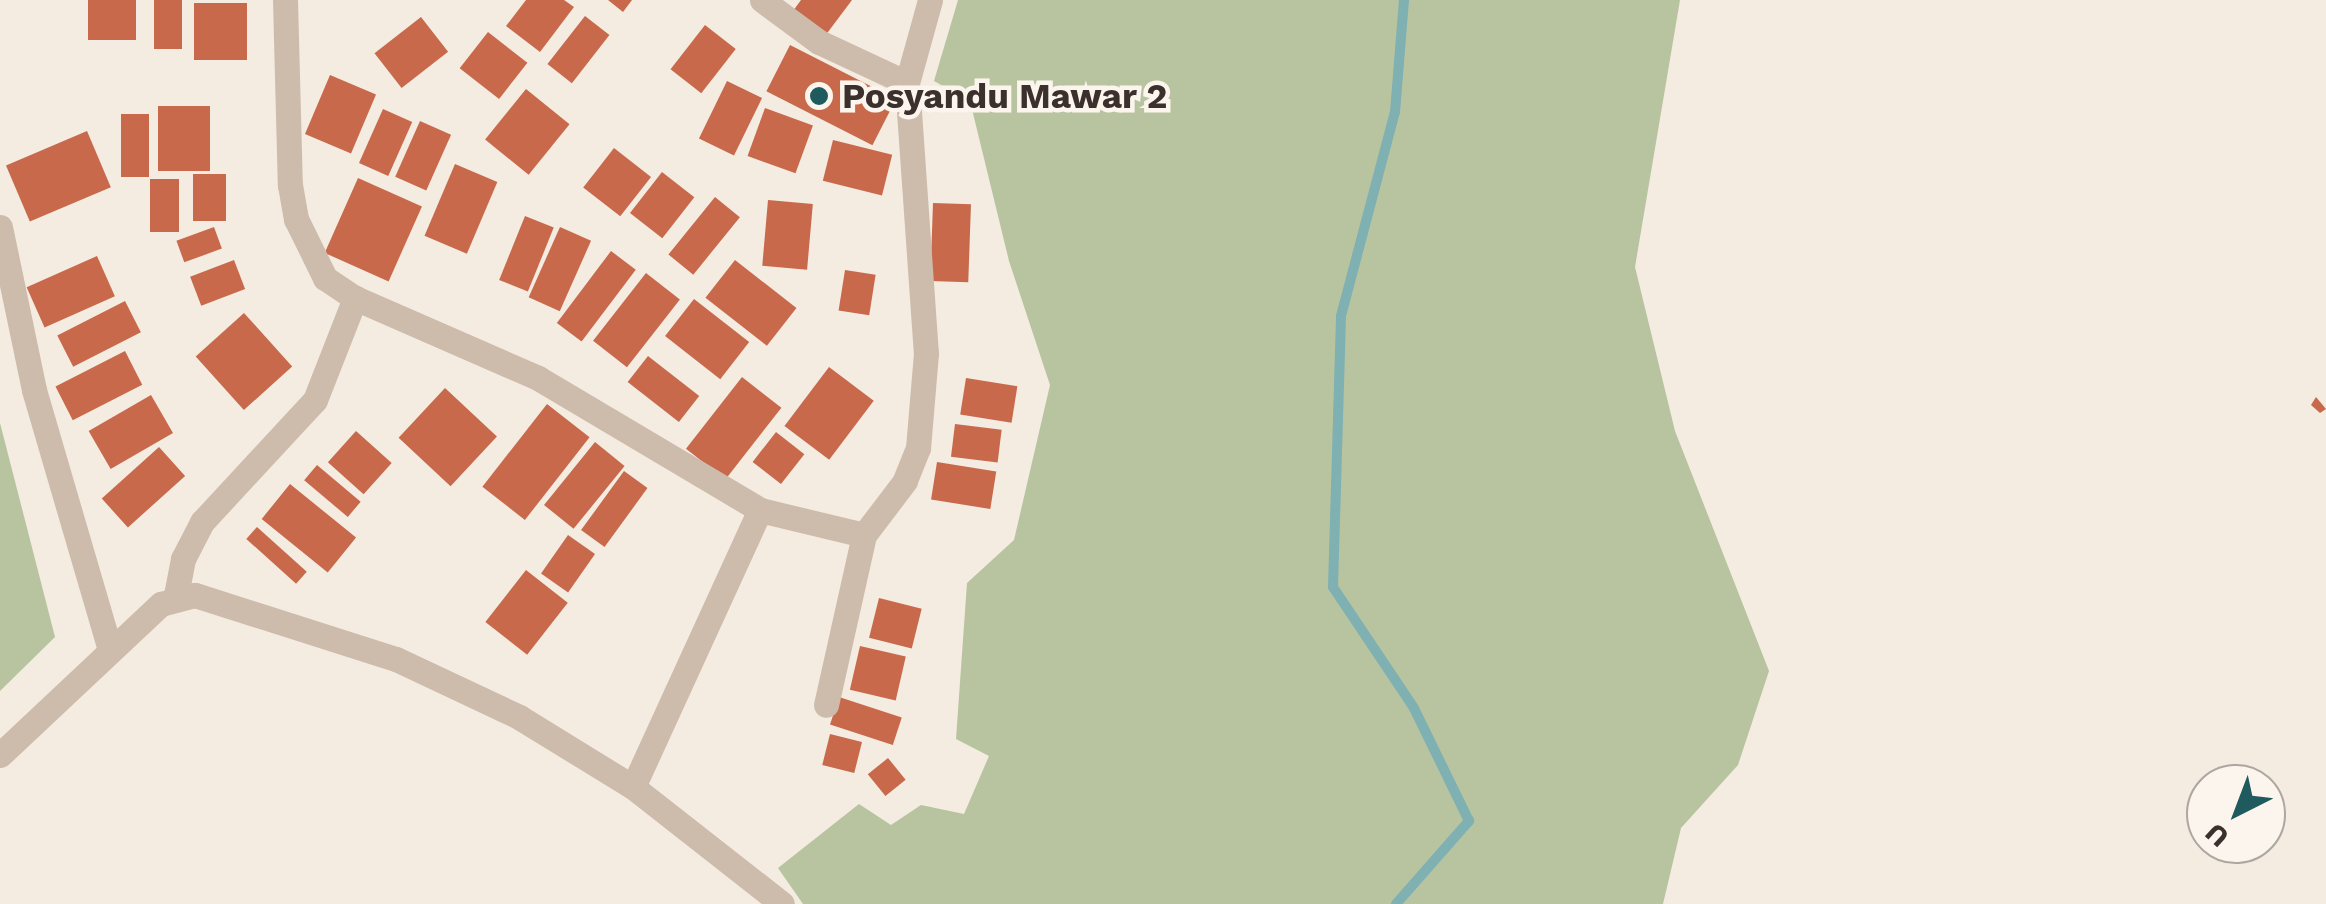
<!DOCTYPE html>
<style>
body{margin:0}
#map{position:relative;width:2326px;height:904px;overflow:hidden;background:#f4ebe1;font-family:"Work Sans",sans-serif}
div>[style]{position:absolute}
.green>*{inset:0;background:#b8c4a0}
.stream>*{height:10px;margin:-5px;padding:0 5px;transform-origin:5px;border-radius:5px;background:#7fb0b2}
.building>*{inset:0;background:#c8694b;transform-origin:0 0}
.minor>*{height:25px;margin:-12.5px;padding:0 12.5px;transform-origin:12.5px;border-radius:12.5px;background:#cdbbac}
.dots>*{width:28px;height:28px;translate:-50% -50%;box-sizing:border-box;border:5px solid #fbf5ee;border-radius:50%}
span{translate:-50% -50%;white-space:nowrap;text-align:center;line-height:1.15;-webkit-text-stroke:9px #fbf5ee;paint-order:stroke}
.poi-label{font-size:35px;color:#3b302b;font-weight:700}
.left{translate:0 -50%;text-align:left}
.north{position:absolute;left:2186px;top:764px;width:100px;height:100px;box-sizing:border-box;background:#fbf5ee;border:2px solid #aea6a0;border-radius:50%;rotate:222deg;font-size:28px;font-weight:700;line-height:40px;text-align:center;color:#3b302b}
.north::after{content:'';display:block;margin:auto;width:35px;height:45px;background:#1f5a5e;clip-path:polygon(50% 0,100% 100%,50% 72%,0 100%)}
</style>
<div id="map">
<div class="green">
<div style="clip-path:polygon(958px 0,1680px 0,1635px 267px,1675px 431px,1769px 671px,1738px 765px,1681px 828px,1663px 904px,803px 904px,778px 868px,859px 804px,891px 825px,921px 805px,964px 814px,989px 756px,956px 739px,967px 583px,1014px 540px,1050px 385px,1009px 261px,970px 101px,934px 81px)"></div>
<div style="clip-path:polygon(0 423px,55px 637px,0 691px)"></div>
</div>
<div class="stream">
<div style="left:1396px;top:904px;width:111px;rotate:-48.7deg"></div>
<div style="left:1469px;top:821px;width:126px;rotate:-116deg"></div>
<div style="left:1414px;top:708px;width:146px;rotate:-123.8deg"></div>
<div style="left:1333px;top:587px;width:271px;rotate:-88.3deg"></div>
<div style="left:1341px;top:316px;width:211px;rotate:-75.2deg"></div>
<div style="left:1395px;top:112px;width:112px;rotate:-85.4deg"></div>
</div>
<div class="building">
<div style="left:88px;top:0;width:48px;height:40px"></div>
<div style="left:154px;top:0;width:28px;height:49px"></div>
<div style="clip-path:polygon(526px 0,564px 0,574px 7px,540px 52px,506px 26px)"></div>
<div style="clip-path:polygon(608px 0,632px 0,623px 12px)"></div>
<div style="clip-path:polygon(801px 0,852px 0,825px 36px,793px 11px)"></div>
<div style="left:194px;top:3px;width:53px;height:57px"></div>
<div style="left:585px;top:16px;width:31px;height:61px;rotate:38deg"></div>
<div style="left:421px;top:17px;width:44px;height:59px;rotate:52deg"></div>
<div style="left:705px;top:25px;width:39px;height:56px;rotate:38deg"></div>
<div style="left:488px;top:32px;width:50px;height:46px;rotate:38deg"></div>
<div style="left:790px;top:45px;width:119px;height:52px;rotate:27deg"></div>
<div style="left:330px;top:75px;width:50px;height:64px;rotate:23deg"></div>
<div style="left:727px;top:81px;width:39px;height:64px;rotate:26deg"></div>
<div style="left:526px;top:89px;width:56px;height:65px;rotate:39deg"></div>
<div style="left:158px;top:106px;width:52px;height:65px"></div>
<div style="left:765px;top:108px;width:51px;height:51px;rotate:20deg"></div>
<div style="left:383px;top:109px;width:32px;height:59px;rotate:24deg"></div>
<div style="left:121px;top:114px;width:28px;height:63px"></div>
<div style="left:420px;top:121px;width:34px;height:61px;rotate:24deg"></div>
<div style="left:87px;top:131px;width:61px;height:88px;rotate:67deg"></div>
<div style="left:833px;top:140px;width:61px;height:42px;rotate:14deg"></div>
<div style="left:614px;top:148px;width:47px;height:50px;rotate:38deg"></div>
<div style="left:455px;top:164px;width:46px;height:78px;rotate:23deg"></div>
<div style="left:662px;top:172px;width:41px;height:52px;rotate:38deg"></div>
<div style="left:226px;top:174px;width:47px;height:33px;rotate:90deg"></div>
<div style="left:358px;top:178px;width:70px;height:82px;rotate:24deg"></div>
<div style="left:150px;top:179px;width:29px;height:53px"></div>
<div style="left:715px;top:197px;width:32px;height:74px;rotate:39deg"></div>
<div style="left:768px;top:200px;width:45px;height:66px;rotate:5deg"></div>
<div style="left:933px;top:203px;width:38px;height:78px;rotate:2deg"></div>
<div style="left:525px;top:216px;width:31px;height:69px;rotate:22deg"></div>
<div style="left:214px;top:227px;width:23px;height:40px;rotate:70deg"></div>
<div style="left:560px;top:227px;width:34px;height:77px;rotate:24deg"></div>
<div style="left:611px;top:251px;width:31px;height:90px;rotate:37deg"></div>
<div style="left:97px;top:256px;width:44px;height:77px;rotate:66deg"></div>
<div style="left:234px;top:260px;width:31px;height:47px;rotate:69deg"></div>
<div style="left:735px;top:260px;width:78px;height:48px;rotate:38deg"></div>
<div style="left:845px;top:270px;width:31px;height:41px;rotate:9deg"></div>
<div style="left:646px;top:273px;width:43px;height:86px;rotate:38deg"></div>
<div style="left:694px;top:299px;width:70px;height:47px;rotate:38deg"></div>
<div style="left:125px;top:301px;width:35px;height:76px;rotate:63deg"></div>
<div style="left:244px;top:313px;width:72px;height:65px;rotate:48deg"></div>
<div style="left:125px;top:351px;width:38px;height:78px;rotate:63deg"></div>
<div style="left:648px;top:356px;width:65px;height:33px;rotate:38deg"></div>
<div style="left:829px;top:367px;width:56px;height:74px;rotate:37deg"></div>
<div style="left:742px;top:377px;width:50px;height:91px;rotate:38deg"></div>
<div style="left:966px;top:378px;width:52px;height:37px;rotate:9deg"></div>
<div style="left:445px;top:388px;width:71px;height:68px;rotate:43deg"></div>
<div style="left:151px;top:395px;width:44px;height:72px;rotate:60deg"></div>
<div style="clip-path:polygon(2316px 397px,2326px 409px,2320px 413px,2311px 405px)"></div>
<div style="left:547px;top:404px;width:54px;height:105px;rotate:38deg"></div>
<div style="left:955px;top:424px;width:47px;height:33px;rotate:7deg"></div>
<div style="left:356px;top:431px;width:48px;height:42px;rotate:42deg"></div>
<div style="left:776px;top:432px;width:36px;height:38px;rotate:38deg"></div>
<div style="left:595px;top:442px;width:38px;height:81px;rotate:39deg"></div>
<div style="left:159px;top:447px;width:39px;height:77px;rotate:48deg"></div>
<div style="left:937px;top:462px;width:60px;height:38px;rotate:9deg"></div>
<div style="left:317px;top:465px;width:57px;height:20px;rotate:40deg"></div>
<div style="left:624px;top:471px;width:29px;height:73px;rotate:36deg"></div>
<div style="left:290px;top:484px;width:85px;height:45px;rotate:39deg"></div>
<div style="left:257px;top:527px;width:67px;height:16px;rotate:42deg"></div>
<div style="left:568px;top:535px;width:33px;height:47px;rotate:35deg"></div>
<div style="left:526px;top:570px;width:53px;height:66px;rotate:38deg"></div>
<div style="left:879px;top:598px;width:44px;height:41px;rotate:14deg"></div>
<div style="left:860px;top:646px;width:47px;height:45px;rotate:13deg"></div>
<div style="left:839px;top:697px;width:66px;height:29px;rotate:18deg"></div>
<div style="left:830px;top:734px;width:33px;height:32px;rotate:14deg"></div>
<div style="left:888px;top:758px;width:28px;height:26px;rotate:51deg"></div>
</div>
<div class="minor">
<div style="left:285px;top:0;width:185px;rotate:88.5deg"></div>
<div style="left:290px;top:185px;width:35px;rotate:80deg"></div>
<div style="left:296px;top:219px;width:66px;rotate:63.8deg"></div>
<div style="left:325px;top:278px;width:36px;rotate:34deg"></div>
<div style="left:355px;top:298px;width:200px;rotate:23.6deg"></div>
<div style="left:538px;top:378px;width:258px;rotate:30.7deg"></div>
<div style="left:760px;top:510px;width:107px;rotate:13.5deg"></div>
<div style="left:762px;top:0;width:71px;rotate:36.4deg"></div>
<div style="left:819px;top:42px;width:97px;rotate:25deg"></div>
<div style="left:907px;top:83px;width:271px;rotate:86deg"></div>
<div style="left:926px;top:353px;width:95px;rotate:94.8deg"></div>
<div style="left:918px;top:448px;width:35px;rotate:112deg"></div>
<div style="left:905px;top:481px;width:68px;rotate:127.2deg"></div>
<div style="left:864px;top:535px;width:174px;rotate:102.6deg"></div>
<div style="left:907px;top:83px;width:86px;rotate:-74.5deg"></div>
<div style="left:0;top:227px;width:167px;rotate:78.2deg"></div>
<div style="left:34px;top:390px;width:271px;rotate:73.7deg"></div>
<div style="left:176px;top:595px;width:37px;rotate:-79deg"></div>
<div style="left:183px;top:559px;width:42px;rotate:-62.8deg"></div>
<div style="left:202px;top:522px;width:166px;rotate:-47.2deg"></div>
<div style="left:315px;top:400px;width:110px;rotate:-68.6deg"></div>
<div style="left:0;top:755px;width:221px;rotate:-43.2deg"></div>
<div style="left:161px;top:604px;width:35px;rotate:-15deg"></div>
<div style="left:195px;top:595px;width:211px;rotate:17.7deg"></div>
<div style="left:396px;top:659px;width:136px;rotate:25.2deg"></div>
<div style="left:519px;top:717px;width:134px;rotate:31.6deg"></div>
<div style="left:633px;top:787px;width:189px;rotate:38.1deg"></div>
<div style="left:633px;top:787px;width:305px;rotate:-65.4deg"></div>
</div>
<div class="dots">
<div style="left:819px;top:96px;background:#1f5a5e"></div>
</div>
<div class="poi-label">
<span class="left" style="left:842px;top:96px">Posyandu Mawar 2</span>
</div>
<div class="north">U</div>
</div>
